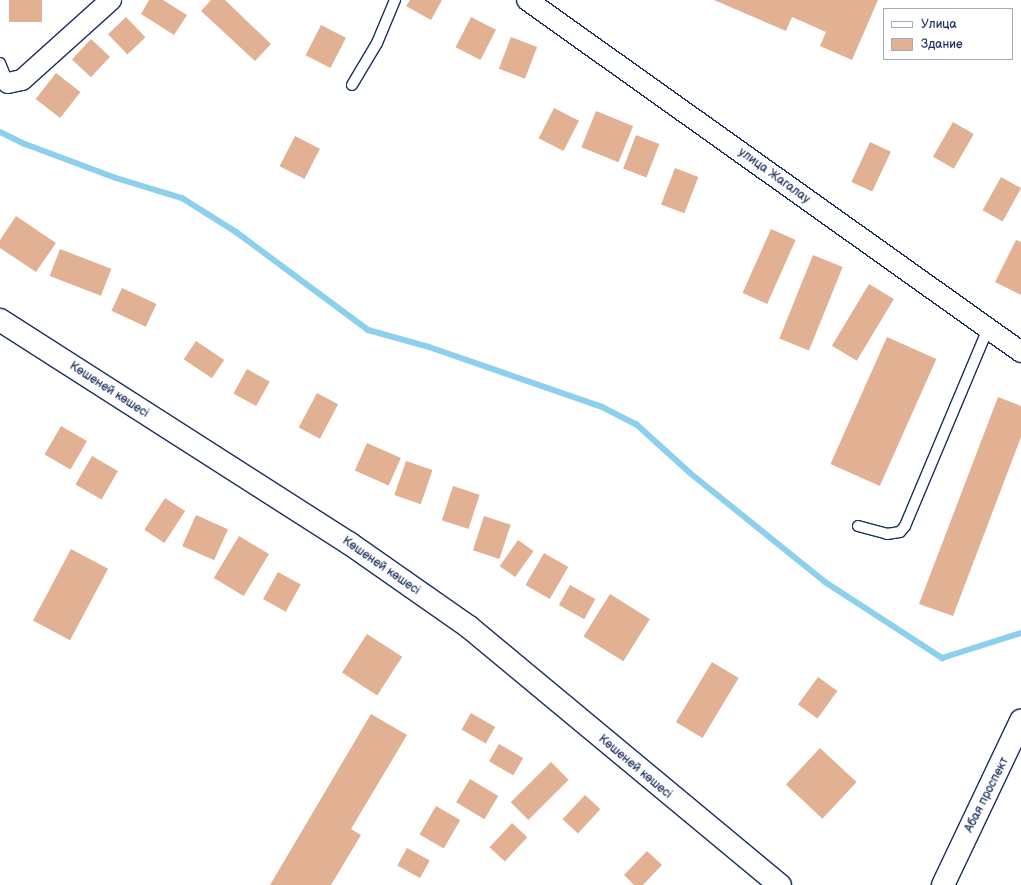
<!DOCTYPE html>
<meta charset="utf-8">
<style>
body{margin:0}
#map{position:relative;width:1021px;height:885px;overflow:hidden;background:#fff;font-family:"Balsamiq Sans",sans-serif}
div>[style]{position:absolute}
.stream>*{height:6px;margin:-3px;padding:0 3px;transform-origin:3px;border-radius:3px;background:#8cd0ed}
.building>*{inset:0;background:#e2b193;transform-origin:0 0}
.roads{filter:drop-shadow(1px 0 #1b2f5e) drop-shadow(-1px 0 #1b2f5e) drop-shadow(0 1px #1b2f5e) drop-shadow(0 -1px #1b2f5e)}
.service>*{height:10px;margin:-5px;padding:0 5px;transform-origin:5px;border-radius:5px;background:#fff}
.minor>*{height:20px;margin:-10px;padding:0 10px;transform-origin:10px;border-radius:10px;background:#fff}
.secondary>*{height:22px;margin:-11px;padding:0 11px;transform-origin:11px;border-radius:11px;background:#fff}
span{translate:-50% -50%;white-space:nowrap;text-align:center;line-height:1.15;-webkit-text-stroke:4px #fff;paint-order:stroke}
.street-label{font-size:12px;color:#1b2f5e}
.legend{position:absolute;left:883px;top:8px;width:130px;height:52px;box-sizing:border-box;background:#fff;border:1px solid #a4acbf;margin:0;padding:5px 7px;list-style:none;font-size:12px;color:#1b2f5e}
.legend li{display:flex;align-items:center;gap:8px;height:20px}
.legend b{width:20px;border:1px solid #a4acbf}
</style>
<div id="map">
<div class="stream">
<div style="left:0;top:132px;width:28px;rotate:26deg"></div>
<div style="left:25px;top:144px;width:97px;rotate:20.5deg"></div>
<div style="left:116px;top:178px;width:69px;rotate:16.9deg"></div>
<div style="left:182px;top:198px;width:64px;rotate:32.2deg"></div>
<div style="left:236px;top:232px;width:164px;rotate:36.6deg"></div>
<div style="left:368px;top:330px;width:63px;rotate:15.6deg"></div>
<div style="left:429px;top:347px;width:183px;rotate:19.1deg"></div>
<div style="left:602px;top:407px;width:38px;rotate:27deg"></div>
<div style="left:636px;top:424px;width:73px;rotate:42.2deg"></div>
<div style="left:690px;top:473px;width:174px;rotate:38.9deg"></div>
<div style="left:825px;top:582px;width:140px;rotate:33deg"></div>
<div style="left:942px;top:658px;width:83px;rotate:-17.6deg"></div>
</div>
<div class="building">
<div style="left:9px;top:0;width:33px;height:22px"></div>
<div style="clip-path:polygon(149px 0,163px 0,187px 15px,174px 35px,141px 14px)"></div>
<div style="clip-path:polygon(211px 0,225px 0,271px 44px,255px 61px,201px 11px)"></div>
<div style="clip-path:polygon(410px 0,442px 0,431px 20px,406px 6px)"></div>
<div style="clip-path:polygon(714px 0,878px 0,852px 60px,820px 46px,826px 32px,792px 17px,786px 31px)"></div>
<div style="left:126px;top:17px;width:28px;height:25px;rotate:46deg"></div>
<div style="left:471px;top:17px;width:28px;height:34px;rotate:27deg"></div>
<div style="left:321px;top:25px;width:28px;height:34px;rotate:27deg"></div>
<div style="left:511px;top:37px;width:28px;height:34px;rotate:21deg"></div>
<div style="left:91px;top:39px;width:26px;height:28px;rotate:43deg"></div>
<div style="left:56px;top:73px;width:31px;height:33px;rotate:38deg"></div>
<div style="left:554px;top:108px;width:28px;height:34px;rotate:27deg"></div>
<div style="left:596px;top:111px;width:40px;height:39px;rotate:22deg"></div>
<div style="left:953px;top:122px;width:24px;height:40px;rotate:30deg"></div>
<div style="left:636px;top:135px;width:25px;height:36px;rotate:21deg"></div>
<div style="left:295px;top:136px;width:28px;height:34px;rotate:27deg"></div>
<div style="left:870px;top:142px;width:23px;height:44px;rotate:25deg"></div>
<div style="left:675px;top:168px;width:25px;height:39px;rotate:21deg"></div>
<div style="left:1001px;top:177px;width:23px;height:38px;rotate:29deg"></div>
<div style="clip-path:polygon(16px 216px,56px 243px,36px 272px,0 248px,0 240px)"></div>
<div style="left:771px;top:229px;width:27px;height:70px;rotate:24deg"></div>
<div style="clip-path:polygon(1016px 240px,1021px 242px,1021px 295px,995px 282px)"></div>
<div style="left:60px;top:249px;width:55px;height:29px;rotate:21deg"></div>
<div style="left:813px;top:255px;width:32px;height:90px;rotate:22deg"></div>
<div style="left:869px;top:284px;width:29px;height:72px;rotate:31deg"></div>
<div style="left:122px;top:288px;width:38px;height:25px;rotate:25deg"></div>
<div style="left:887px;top:337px;width:54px;height:139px;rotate:24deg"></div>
<div style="left:196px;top:341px;width:34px;height:22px;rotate:34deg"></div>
<div style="left:247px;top:369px;width:26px;height:28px;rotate:29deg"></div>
<div style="left:317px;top:393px;width:24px;height:39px;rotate:28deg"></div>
<div style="clip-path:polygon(998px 397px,1021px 406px,1021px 437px,953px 616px,919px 604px)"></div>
<div style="left:61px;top:426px;width:30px;height:33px;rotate:30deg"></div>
<div style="left:367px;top:443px;width:37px;height:30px;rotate:24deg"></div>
<div style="left:92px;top:456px;width:30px;height:33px;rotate:30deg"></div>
<div style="left:406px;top:461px;width:28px;height:36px;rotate:19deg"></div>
<div style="left:453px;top:486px;width:28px;height:36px;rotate:18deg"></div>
<div style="left:165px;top:498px;width:24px;height:38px;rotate:33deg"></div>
<div style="left:196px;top:515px;width:35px;height:34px;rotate:24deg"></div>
<div style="left:484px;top:516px;width:28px;height:36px;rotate:18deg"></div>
<div style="left:239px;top:536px;width:35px;height:49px;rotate:31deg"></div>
<div style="left:518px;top:540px;width:19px;height:32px;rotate:35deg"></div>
<div style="left:71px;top:549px;width:42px;height:81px;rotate:28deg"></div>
<div style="left:544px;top:553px;width:28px;height:37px;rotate:30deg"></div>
<div style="left:278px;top:572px;width:26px;height:31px;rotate:29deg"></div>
<div style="left:570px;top:585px;width:29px;height:23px;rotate:29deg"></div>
<div style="left:610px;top:594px;width:47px;height:50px;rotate:32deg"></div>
<div style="left:367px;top:634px;width:42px;height:46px;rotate:33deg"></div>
<div style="left:712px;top:662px;width:31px;height:70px;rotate:31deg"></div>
<div style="left:818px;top:677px;width:24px;height:34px;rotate:36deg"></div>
<div style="left:471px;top:713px;width:28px;height:19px;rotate:30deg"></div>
<div style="clip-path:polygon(371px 714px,407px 735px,351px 829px,361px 835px,331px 885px,270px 885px)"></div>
<div style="left:499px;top:744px;width:28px;height:20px;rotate:30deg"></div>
<div style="left:820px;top:748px;width:50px;height:50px;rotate:43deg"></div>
<div style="left:551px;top:762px;width:25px;height:57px;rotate:45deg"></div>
<div style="left:470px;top:779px;width:33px;height:27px;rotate:31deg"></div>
<div style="left:585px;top:795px;width:21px;height:33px;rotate:43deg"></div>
<div style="left:436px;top:806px;width:28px;height:33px;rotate:30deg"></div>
<div style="left:512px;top:823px;width:21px;height:33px;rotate:43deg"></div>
<div style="left:407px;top:848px;width:26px;height:20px;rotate:29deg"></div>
<div style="clip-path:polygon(647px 851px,662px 865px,643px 885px,634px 885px,624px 875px)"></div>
</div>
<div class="roads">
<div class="service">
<div style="left:0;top:63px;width:22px;rotate:68deg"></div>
<div style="left:352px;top:85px;width:49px;rotate:-59.2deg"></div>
<div style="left:377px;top:43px;width:47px;rotate:-67.3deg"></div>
<div style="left:858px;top:526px;width:30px;rotate:15deg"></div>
<div style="left:887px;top:534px;width:13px;rotate:-9deg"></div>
<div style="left:900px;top:532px;width:8px;rotate:-50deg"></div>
<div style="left:905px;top:526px;width:214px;rotate:-67.2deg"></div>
</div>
<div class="minor">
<div style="left:527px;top:0;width:607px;rotate:35.47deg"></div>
<div style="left:8px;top:83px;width:14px;rotate:-12deg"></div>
<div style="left:22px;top:80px;width:120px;rotate:-42deg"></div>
</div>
<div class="secondary">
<div style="left:0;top:320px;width:414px;rotate:32.6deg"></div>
<div style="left:349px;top:543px;width:146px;rotate:35deg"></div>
<div style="left:469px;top:627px;width:404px;rotate:39.7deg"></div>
<div style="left:943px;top:885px;width:182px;rotate:-64.6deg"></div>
</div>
</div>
<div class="street-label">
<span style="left:774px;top:176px;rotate:36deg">улица Жагалау</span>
<span style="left:109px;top:390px;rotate:33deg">Көшеней көшесі</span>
<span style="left:381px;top:566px;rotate:35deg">Көшеней көшесі</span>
<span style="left:635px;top:767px;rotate:40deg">Көшеней көшесі</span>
<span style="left:987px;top:795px;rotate:-63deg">Абая проспект</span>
</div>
<ul class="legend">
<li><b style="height:5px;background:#fff"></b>Улица</li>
<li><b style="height:11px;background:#e2b193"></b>Здание</li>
</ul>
</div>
